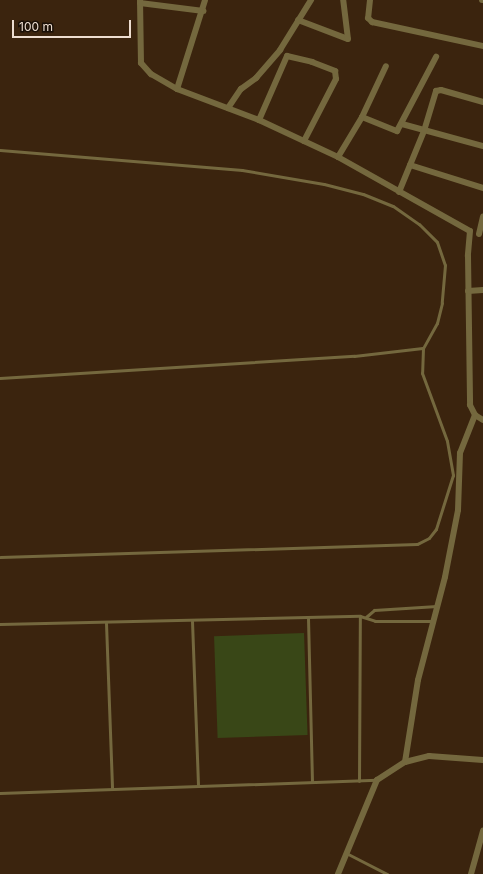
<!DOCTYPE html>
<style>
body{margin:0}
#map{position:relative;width:483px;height:874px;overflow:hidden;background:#3b240e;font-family:Inter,sans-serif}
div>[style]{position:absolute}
.green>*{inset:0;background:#394717;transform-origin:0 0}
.service>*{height:3px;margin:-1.5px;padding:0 1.5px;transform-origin:1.5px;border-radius:1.5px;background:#74683e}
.minor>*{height:6px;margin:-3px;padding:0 3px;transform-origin:3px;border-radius:3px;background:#74683e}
span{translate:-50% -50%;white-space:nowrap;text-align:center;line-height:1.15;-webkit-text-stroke:4px #1a1007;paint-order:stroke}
.scale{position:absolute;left:12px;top:20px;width:119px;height:18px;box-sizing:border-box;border:2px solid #edddd0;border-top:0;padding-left:5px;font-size:12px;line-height:14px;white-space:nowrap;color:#edddd0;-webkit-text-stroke:3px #1a1007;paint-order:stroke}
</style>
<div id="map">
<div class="green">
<div style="left:304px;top:633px;width:102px;height:90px;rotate:88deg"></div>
</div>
<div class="service">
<div style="left:0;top:150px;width:243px;rotate:4.7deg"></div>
<div style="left:242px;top:170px;width:83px;rotate:9.7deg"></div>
<div style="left:324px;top:184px;width:40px;rotate:14.4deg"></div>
<div style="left:363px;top:194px;width:32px;rotate:22deg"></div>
<div style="left:393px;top:206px;width:32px;rotate:35deg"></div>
<div style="left:419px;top:224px;width:25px;rotate:45deg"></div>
<div style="left:437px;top:242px;width:24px;rotate:71deg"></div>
<div style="left:445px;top:265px;width:38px;rotate:95deg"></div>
<div style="left:442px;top:303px;width:21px;rotate:104deg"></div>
<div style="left:437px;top:323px;width:29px;rotate:119deg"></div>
<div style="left:423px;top:348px;width:25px;rotate:92deg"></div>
<div style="left:422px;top:373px;width:72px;rotate:69.8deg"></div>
<div style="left:447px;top:441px;width:35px;rotate:80deg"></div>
<div style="left:453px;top:475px;width:57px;rotate:107.5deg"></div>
<div style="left:436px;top:529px;width:11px;rotate:128deg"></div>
<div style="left:429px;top:538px;width:13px;rotate:153deg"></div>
<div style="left:417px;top:544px;width:417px;rotate:178.2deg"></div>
<div style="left:0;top:378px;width:355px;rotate:-3.6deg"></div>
<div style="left:354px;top:356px;width:69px;rotate:-6.6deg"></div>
<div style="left:366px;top:617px;width:11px;rotate:-41deg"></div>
<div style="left:374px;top:610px;width:63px;rotate:-3.6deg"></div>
<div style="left:308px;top:618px;width:164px;rotate:88.6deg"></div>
<div style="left:192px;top:621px;width:165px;rotate:87.9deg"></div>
<div style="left:106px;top:623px;width:166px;rotate:87.9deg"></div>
<div style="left:0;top:624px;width:360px;rotate:-1.3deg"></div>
<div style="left:360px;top:616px;width:16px;rotate:18deg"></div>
<div style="left:375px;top:621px;width:58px"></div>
<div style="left:359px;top:781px;width:165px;rotate:-89.7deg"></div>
<div style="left:0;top:793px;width:377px;rotate:-2deg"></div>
<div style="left:348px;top:854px;width:44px;rotate:27.1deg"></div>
</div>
<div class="minor">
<div style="left:140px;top:0;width:63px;rotate:89.1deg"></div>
<div style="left:141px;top:63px;width:15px;rotate:48deg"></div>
<div style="left:151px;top:74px;width:30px;rotate:30deg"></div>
<div style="left:177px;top:89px;width:88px;rotate:20.7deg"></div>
<div style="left:259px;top:120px;width:87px;rotate:25.1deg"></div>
<div style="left:338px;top:157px;width:151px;rotate:29.3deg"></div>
<div style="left:470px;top:231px;width:25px;rotate:95deg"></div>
<div style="left:468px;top:256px;width:149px;rotate:89.2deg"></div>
<div style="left:470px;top:405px;width:11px;rotate:63deg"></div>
<div style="left:475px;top:415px;width:9px;rotate:32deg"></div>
<div style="left:370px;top:0;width:18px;rotate:96deg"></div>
<div style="left:368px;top:18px;width:6px;rotate:45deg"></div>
<div style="left:372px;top:22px;width:114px;rotate:12.2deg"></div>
<div style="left:482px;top:0;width:1px"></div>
<div style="left:140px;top:3px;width:64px;rotate:7.2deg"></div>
<div style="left:298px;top:20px;width:53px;rotate:20.8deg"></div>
<div style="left:348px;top:39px;width:39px;rotate:-97deg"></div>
<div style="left:177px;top:89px;width:93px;rotate:-72.5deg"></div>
<div style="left:228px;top:108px;width:23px;rotate:-56deg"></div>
<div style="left:241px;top:89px;width:19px;rotate:-36deg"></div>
<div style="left:256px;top:78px;width:37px;rotate:-49deg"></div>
<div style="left:280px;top:50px;width:59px;rotate:-58.2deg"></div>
<div style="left:362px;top:117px;width:38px;rotate:22deg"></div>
<div style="left:397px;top:131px;width:84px;rotate:-62.2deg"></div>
<div style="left:259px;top:120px;width:70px;rotate:-66.4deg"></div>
<div style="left:287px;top:56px;width:26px;rotate:13deg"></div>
<div style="left:312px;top:62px;width:25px;rotate:21deg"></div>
<div style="left:335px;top:71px;width:8px;rotate:83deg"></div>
<div style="left:336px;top:79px;width:70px;rotate:117.3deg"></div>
<div style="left:402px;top:124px;width:84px;rotate:15.2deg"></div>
<div style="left:338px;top:157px;width:47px;rotate:-59deg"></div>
<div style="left:362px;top:117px;width:56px;rotate:-64.8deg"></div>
<div style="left:410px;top:165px;width:77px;rotate:17.5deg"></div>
<div style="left:399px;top:192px;width:66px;rotate:-67.7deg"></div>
<div style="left:424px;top:131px;width:42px;rotate:-73.3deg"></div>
<div style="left:436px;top:91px;width:5px;rotate:-11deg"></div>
<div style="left:441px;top:90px;width:44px;rotate:15.9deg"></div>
<div style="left:479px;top:234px;width:18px;rotate:-77deg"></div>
<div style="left:468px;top:291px;width:15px;rotate:-4deg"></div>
<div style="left:405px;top:762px;width:83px;rotate:-81deg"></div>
<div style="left:418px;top:680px;width:106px;rotate:-75.3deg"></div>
<div style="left:445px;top:577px;width:68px;rotate:-79deg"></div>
<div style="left:458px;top:510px;width:57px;rotate:-88deg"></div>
<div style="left:460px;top:453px;width:41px;rotate:-68.5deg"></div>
<div style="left:338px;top:874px;width:102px;rotate:-67.5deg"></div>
<div style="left:377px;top:780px;width:33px;rotate:-33deg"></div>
<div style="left:405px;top:762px;width:25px;rotate:-14deg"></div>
<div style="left:429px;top:756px;width:54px;rotate:4.2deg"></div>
<div style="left:471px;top:874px;width:45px;rotate:-74.4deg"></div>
</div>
<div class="scale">100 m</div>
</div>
